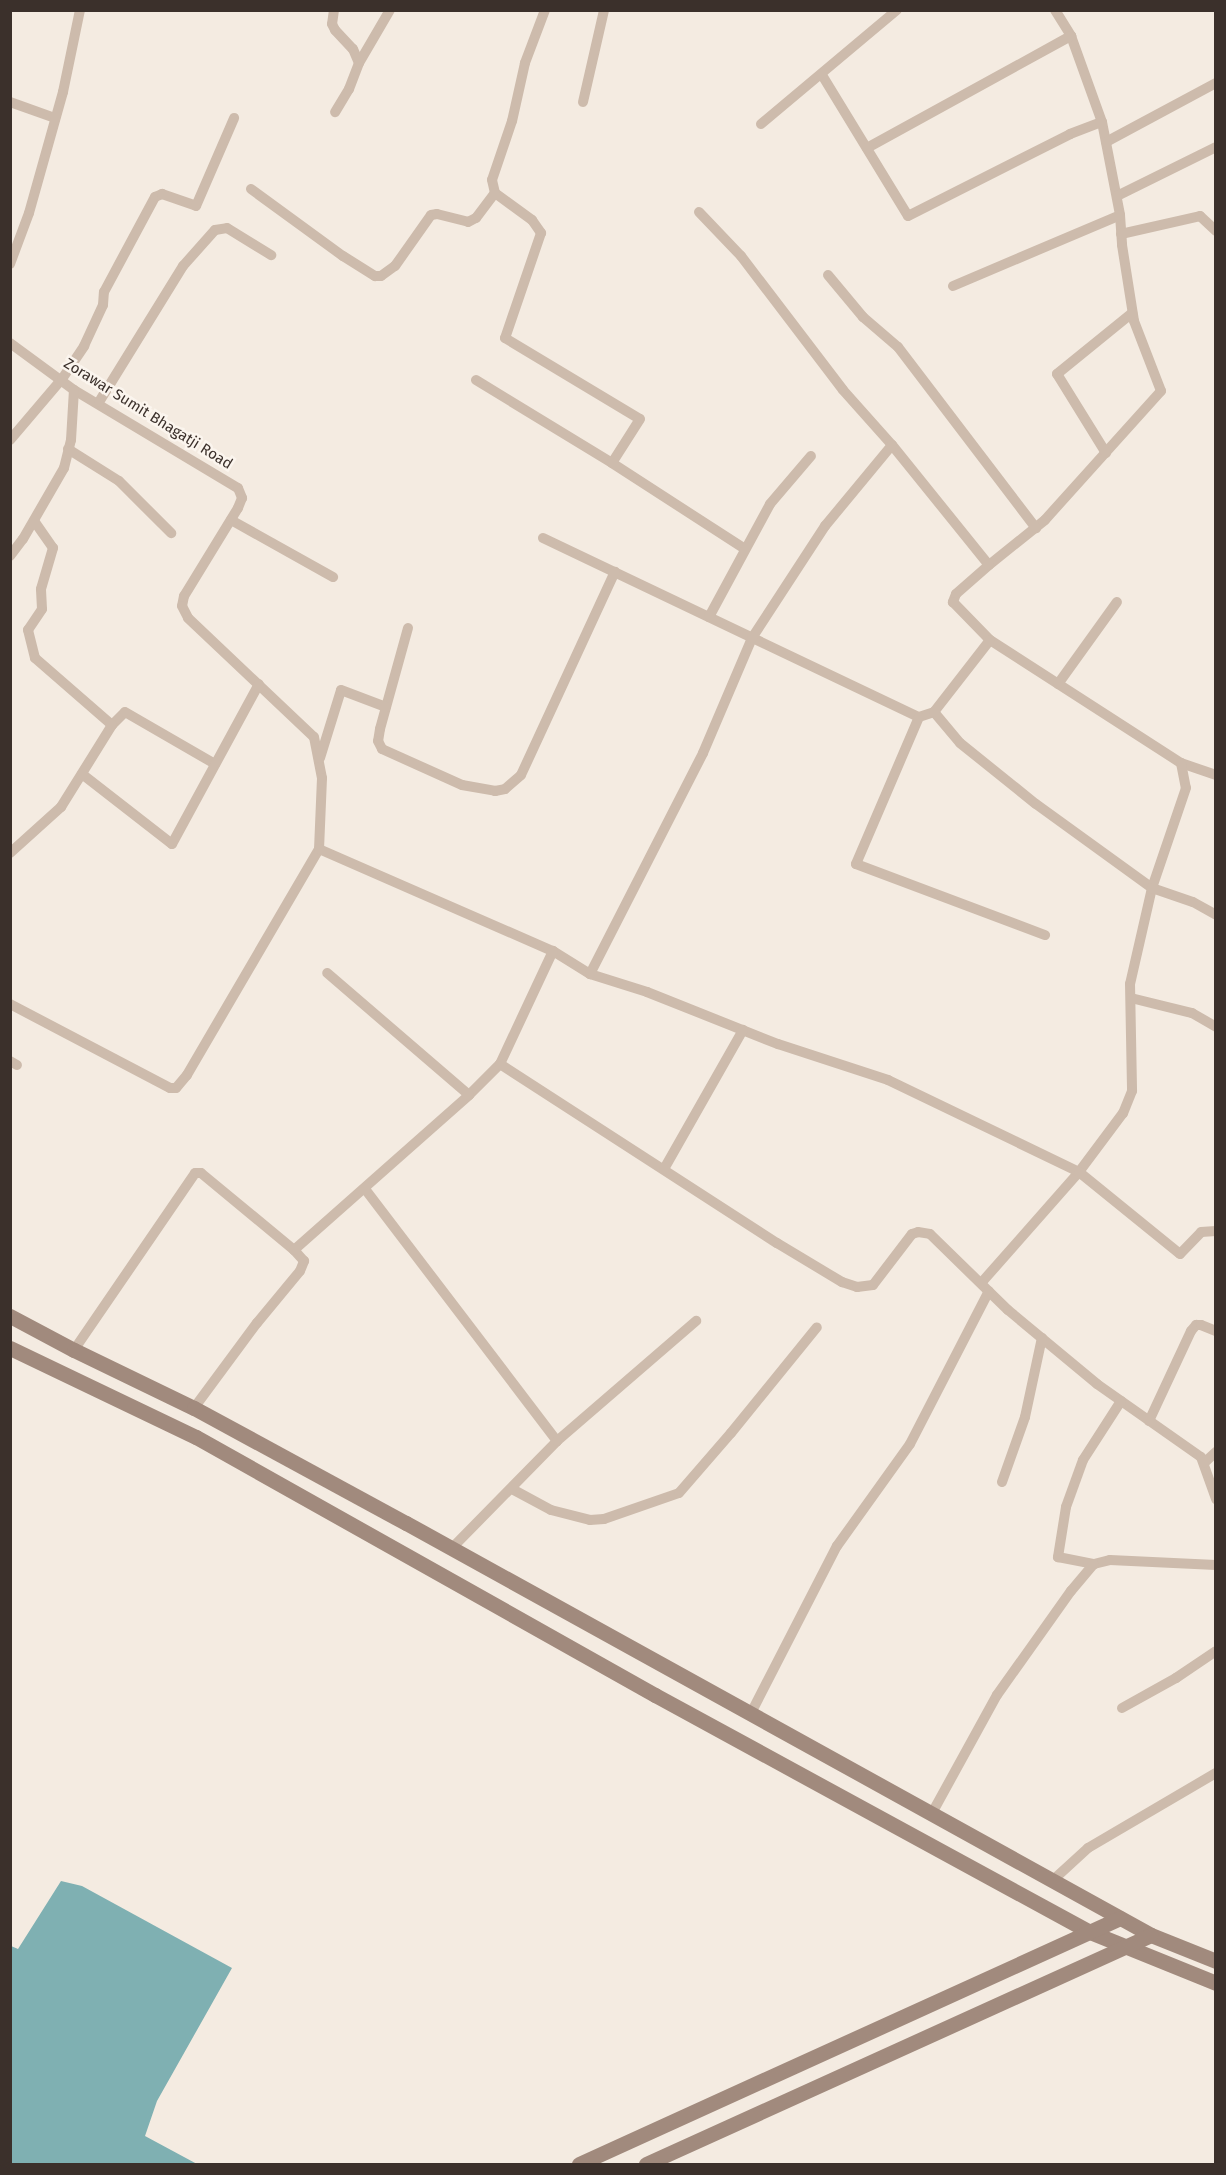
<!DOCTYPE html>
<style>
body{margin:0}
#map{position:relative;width:1226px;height:2175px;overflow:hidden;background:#f4ebe1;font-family:"Fira Sans",sans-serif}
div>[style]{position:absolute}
.water>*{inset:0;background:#7fb0b2}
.street>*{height:10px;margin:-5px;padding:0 5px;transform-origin:5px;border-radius:5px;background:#cdbbac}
.secondary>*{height:15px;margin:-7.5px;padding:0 7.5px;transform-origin:7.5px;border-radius:7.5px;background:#a18a7d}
span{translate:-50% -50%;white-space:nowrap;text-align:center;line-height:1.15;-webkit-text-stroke:5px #fbf5ee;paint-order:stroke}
.street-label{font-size:15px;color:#3b302b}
.frame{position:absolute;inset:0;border:12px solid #3b302b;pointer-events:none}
</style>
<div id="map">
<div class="water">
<div style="clip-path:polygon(61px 1881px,82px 1886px,232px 1968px,157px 2101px,145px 2136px,197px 2164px,11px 2164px,11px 1946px,18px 1949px)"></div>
</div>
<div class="street">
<div style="left:334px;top:10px;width:14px;rotate:98deg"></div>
<div style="left:332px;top:24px;width:7px;rotate:63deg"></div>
<div style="left:335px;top:30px;width:26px;rotate:47deg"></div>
<div style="left:353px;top:49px;width:15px;rotate:67deg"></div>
<div style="left:359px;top:63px;width:28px;rotate:111deg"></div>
<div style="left:349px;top:89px;width:27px;rotate:121deg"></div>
<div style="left:545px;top:10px;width:57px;rotate:110.7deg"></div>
<div style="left:525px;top:63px;width:59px;rotate:102.6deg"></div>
<div style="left:512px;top:121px;width:62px;rotate:108.7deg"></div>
<div style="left:492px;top:180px;width:13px;rotate:77deg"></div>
<div style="left:495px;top:193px;width:46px;rotate:36.1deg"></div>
<div style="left:532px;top:220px;width:16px;rotate:55deg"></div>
<div style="left:541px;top:233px;width:111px;rotate:108.9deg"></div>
<div style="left:505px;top:338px;width:157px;rotate:31deg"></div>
<div style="left:640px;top:419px;width:52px;rotate:122.5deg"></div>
<div style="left:1055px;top:10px;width:31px;rotate:58deg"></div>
<div style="left:1071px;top:36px;width:91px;rotate:70.2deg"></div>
<div style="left:1102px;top:122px;width:95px;rotate:79deg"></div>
<div style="left:1120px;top:215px;width:30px;rotate:86deg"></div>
<div style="left:1122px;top:245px;width:77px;rotate:81deg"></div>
<div style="left:1134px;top:321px;width:75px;rotate:68.9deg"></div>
<div style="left:1161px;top:391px;width:173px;rotate:132deg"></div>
<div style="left:1045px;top:520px;width:72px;rotate:141.2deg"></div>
<div style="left:989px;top:565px;width:44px;rotate:138.7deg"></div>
<div style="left:956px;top:594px;width:9px;rotate:111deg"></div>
<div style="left:953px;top:602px;width:53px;rotate:45.8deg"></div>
<div style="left:990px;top:640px;width:227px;rotate:32.8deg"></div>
<div style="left:1181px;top:763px;width:37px;rotate:19deg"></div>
<div style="left:359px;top:63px;width:61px;rotate:-59.7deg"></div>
<div style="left:822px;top:75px;width:165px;rotate:58.6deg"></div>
<div style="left:908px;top:216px;width:182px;rotate:-26.8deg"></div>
<div style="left:1070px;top:134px;width:34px;rotate:-21deg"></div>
<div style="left:10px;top:102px;width:48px;rotate:19.6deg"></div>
<div style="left:583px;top:102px;width:94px;rotate:-77.1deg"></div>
<div style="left:761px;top:124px;width:177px;rotate:-40deg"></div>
<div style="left:1106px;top:142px;width:125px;rotate:-28.2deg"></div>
<div style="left:867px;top:148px;width:233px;rotate:-28.8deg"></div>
<div style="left:251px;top:189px;width:114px;rotate:36.1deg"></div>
<div style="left:343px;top:256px;width:38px;rotate:32deg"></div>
<div style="left:375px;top:276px;width:6px"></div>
<div style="left:381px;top:276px;width:17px;rotate:-36deg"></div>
<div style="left:395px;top:266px;width:62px;rotate:-54.8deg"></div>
<div style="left:431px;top:215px;width:6px;rotate:-9deg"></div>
<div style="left:437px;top:214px;width:32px;rotate:14deg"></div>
<div style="left:468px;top:222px;width:9px;rotate:-27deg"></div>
<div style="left:476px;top:218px;width:31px;rotate:-53deg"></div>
<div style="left:1117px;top:196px;width:110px;rotate:-26.3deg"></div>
<div style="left:699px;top:212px;width:61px;rotate:46.3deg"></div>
<div style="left:741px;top:256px;width:168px;rotate:52.7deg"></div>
<div style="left:843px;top:390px;width:74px;rotate:48.3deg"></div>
<div style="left:892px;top:445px;width:154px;rotate:51.1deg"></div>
<div style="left:1121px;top:234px;width:81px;rotate:-12.8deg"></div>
<div style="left:1200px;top:216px;width:22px;rotate:43deg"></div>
<div style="left:10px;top:264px;width:54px;rotate:-69.6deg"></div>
<div style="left:29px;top:213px;width:126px;rotate:-74.3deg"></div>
<div style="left:63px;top:92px;width:84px;rotate:-78.3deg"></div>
<div style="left:828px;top:275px;width:55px;rotate:50.2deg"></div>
<div style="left:863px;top:317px;width:46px;rotate:40.6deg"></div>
<div style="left:898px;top:347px;width:228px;rotate:52.7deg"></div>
<div style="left:953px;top:286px;width:181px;rotate:-23deg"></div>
<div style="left:10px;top:343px;width:79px;rotate:36.3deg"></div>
<div style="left:74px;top:390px;width:191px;rotate:30.9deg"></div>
<div style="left:238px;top:488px;width:11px;rotate:68deg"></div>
<div style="left:242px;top:498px;width:11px;rotate:112deg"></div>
<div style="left:238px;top:508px;width:103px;rotate:121.5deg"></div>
<div style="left:184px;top:596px;width:10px;rotate:101deg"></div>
<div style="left:182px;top:606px;width:13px;rotate:63deg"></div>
<div style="left:188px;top:618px;width:173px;rotate:43.4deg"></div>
<div style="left:314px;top:737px;width:42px;rotate:79deg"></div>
<div style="left:322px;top:778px;width:71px;rotate:92.4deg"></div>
<div style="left:319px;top:849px;width:262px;rotate:120.3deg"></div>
<div style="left:187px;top:1075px;width:17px;rotate:130deg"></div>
<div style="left:176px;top:1088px;width:6px;rotate:180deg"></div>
<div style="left:170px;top:1088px;width:181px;rotate:-152.3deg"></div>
<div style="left:476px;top:380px;width:159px;rotate:31.4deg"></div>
<div style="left:612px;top:463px;width:158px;rotate:32.9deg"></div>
<div style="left:99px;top:402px;width:160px;rotate:-58.3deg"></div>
<div style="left:183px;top:266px;width:48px;rotate:-48.4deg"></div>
<div style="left:215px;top:230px;width:12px;rotate:-9deg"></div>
<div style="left:227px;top:228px;width:52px;rotate:31.5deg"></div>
<div style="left:10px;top:440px;width:80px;rotate:-49.6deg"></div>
<div style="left:62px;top:379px;width:40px;rotate:-56deg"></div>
<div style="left:84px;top:346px;width:45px;rotate:-65.1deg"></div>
<div style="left:103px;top:305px;width:13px;rotate:-86deg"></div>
<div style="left:104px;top:292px;width:108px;rotate:-61.8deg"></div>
<div style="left:155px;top:197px;width:8px;rotate:-23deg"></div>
<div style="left:162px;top:194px;width:36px;rotate:19deg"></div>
<div style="left:196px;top:206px;width:96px;rotate:-66.6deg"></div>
<div style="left:68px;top:449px;width:60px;rotate:32.1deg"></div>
<div style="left:119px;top:481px;width:74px;rotate:45deg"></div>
<div style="left:1106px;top:453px;width:93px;rotate:-121.8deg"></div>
<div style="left:1057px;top:374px;width:97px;rotate:-39.1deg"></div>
<div style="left:231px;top:520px;width:117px;rotate:29.2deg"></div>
<div style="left:543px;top:538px;width:416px;rotate:25.5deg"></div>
<div style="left:919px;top:717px;width:16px;rotate:-18deg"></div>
<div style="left:934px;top:712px;width:40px;rotate:50deg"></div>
<div style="left:960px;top:743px;width:97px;rotate:38.8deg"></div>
<div style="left:1036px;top:804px;width:143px;rotate:35.9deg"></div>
<div style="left:1152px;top:888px;width:98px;rotate:102.9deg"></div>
<div style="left:1130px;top:984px;width:107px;rotate:88.9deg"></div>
<div style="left:1132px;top:1091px;width:24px;rotate:112deg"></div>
<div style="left:1123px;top:1113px;width:74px;rotate:126.7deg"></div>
<div style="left:1079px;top:1172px;width:148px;rotate:131.4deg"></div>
<div style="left:10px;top:556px;width:21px;rotate:-53deg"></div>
<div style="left:23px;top:539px;width:82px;rotate:-60deg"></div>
<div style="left:64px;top:468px;width:29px;rotate:-76deg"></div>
<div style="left:71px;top:440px;width:50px;rotate:-86.6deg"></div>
<div style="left:709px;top:617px;width:128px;rotate:-61.6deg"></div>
<div style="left:770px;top:504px;width:63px;rotate:-49.5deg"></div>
<div style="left:408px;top:628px;width:105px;rotate:105.5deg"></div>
<div style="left:380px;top:729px;width:12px;rotate:99deg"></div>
<div style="left:378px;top:741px;width:9px;rotate:63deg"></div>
<div style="left:382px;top:749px;width:88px;rotate:24.2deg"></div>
<div style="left:462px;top:785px;width:34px;rotate:10deg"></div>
<div style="left:495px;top:791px;width:10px;rotate:-11deg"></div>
<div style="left:505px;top:789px;width:21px;rotate:-41deg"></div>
<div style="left:521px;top:775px;width:224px;rotate:-65.2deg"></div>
<div style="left:1058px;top:684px;width:101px;rotate:-54.3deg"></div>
<div style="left:934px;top:712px;width:91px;rotate:-52.1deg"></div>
<div style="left:919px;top:717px;width:160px;rotate:113.2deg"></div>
<div style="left:856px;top:864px;width:202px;rotate:20.6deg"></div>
<div style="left:112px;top:725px;width:18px;rotate:-45deg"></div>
<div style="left:125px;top:712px;width:104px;rotate:30deg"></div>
<div style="left:320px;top:758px;width:71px;rotate:-72.8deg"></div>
<div style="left:341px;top:690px;width:48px;rotate:20.7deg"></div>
<div style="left:1181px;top:763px;width:25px;rotate:79deg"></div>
<div style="left:1186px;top:788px;width:106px;rotate:108.8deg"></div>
<div style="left:1152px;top:888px;width:43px;rotate:18.9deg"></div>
<div style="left:1193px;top:902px;width:26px;rotate:29deg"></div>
<div style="left:82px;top:774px;width:114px;rotate:37.9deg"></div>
<div style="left:172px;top:844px;width:182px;rotate:-61.5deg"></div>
<div style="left:319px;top:849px;width:255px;rotate:23.6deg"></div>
<div style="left:553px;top:951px;width:44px;rotate:31.9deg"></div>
<div style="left:590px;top:974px;width:60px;rotate:17.5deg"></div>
<div style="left:647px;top:992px;width:141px;rotate:21.7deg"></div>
<div style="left:778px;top:1044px;width:116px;rotate:18.1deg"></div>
<div style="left:888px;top:1080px;width:212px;rotate:25.7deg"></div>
<div style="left:1079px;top:1172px;width:130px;rotate:39.1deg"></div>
<div style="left:1180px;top:1254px;width:30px;rotate:-46deg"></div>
<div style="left:1201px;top:1232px;width:15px;rotate:-4deg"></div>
<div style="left:10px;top:853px;width:69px;rotate:-42deg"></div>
<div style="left:61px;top:807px;width:97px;rotate:-58.1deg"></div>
<div style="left:112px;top:725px;width:102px;rotate:-139deg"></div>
<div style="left:35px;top:658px;width:29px;rotate:-104deg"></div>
<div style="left:28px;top:630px;width:25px;rotate:-56deg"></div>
<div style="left:42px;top:609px;width:20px;rotate:-93deg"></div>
<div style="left:41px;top:589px;width:43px;rotate:-73.7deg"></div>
<div style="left:53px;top:548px;width:33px;rotate:-125deg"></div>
<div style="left:590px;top:974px;width:248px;rotate:-62.9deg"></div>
<div style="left:703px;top:753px;width:125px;rotate:-66.9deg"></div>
<div style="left:752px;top:638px;width:134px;rotate:-56.9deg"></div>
<div style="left:825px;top:526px;width:105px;rotate:-50.4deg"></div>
<div style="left:1131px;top:998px;width:63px;rotate:13.8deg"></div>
<div style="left:1192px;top:1013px;width:28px;rotate:30deg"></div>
<div style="left:10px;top:1061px;width:8px;rotate:30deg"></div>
<div style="left:500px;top:1064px;width:125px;rotate:-64.9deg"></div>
<div style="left:469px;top:1095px;width:44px;rotate:-45deg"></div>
<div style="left:500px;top:1064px;width:330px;rotate:32.9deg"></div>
<div style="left:777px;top:1243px;width:76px;rotate:31deg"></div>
<div style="left:842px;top:1282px;width:16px;rotate:18deg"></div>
<div style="left:857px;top:1287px;width:16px;rotate:-7deg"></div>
<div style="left:873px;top:1285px;width:64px;rotate:-52.6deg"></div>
<div style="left:912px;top:1234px;width:6px;rotate:-18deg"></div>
<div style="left:918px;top:1232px;width:12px;rotate:9deg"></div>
<div style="left:930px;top:1234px;width:109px;rotate:44.3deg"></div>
<div style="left:1008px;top:1310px;width:116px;rotate:39.7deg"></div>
<div style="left:1097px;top:1384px;width:127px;rotate:35.1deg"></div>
<div style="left:1201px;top:1457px;width:45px;rotate:70.3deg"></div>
<div style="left:664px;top:1169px;width:160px;rotate:-60.4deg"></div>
<div style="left:365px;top:1189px;width:317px;rotate:52.7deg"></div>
<div style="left:74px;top:1350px;width:214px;rotate:-55.6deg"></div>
<div style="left:195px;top:1173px;width:6px"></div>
<div style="left:201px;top:1173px;width:121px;rotate:39.6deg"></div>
<div style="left:1121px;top:1401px;width:70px;rotate:122.8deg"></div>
<div style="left:1083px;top:1460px;width:50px;rotate:109.9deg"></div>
<div style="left:1066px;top:1507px;width:51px;rotate:99.1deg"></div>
<div style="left:1058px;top:1557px;width:37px;rotate:11deg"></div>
<div style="left:1094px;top:1564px;width:16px;rotate:-14deg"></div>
<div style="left:1110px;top:1560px;width:106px;rotate:2.7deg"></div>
<div style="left:194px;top:1408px;width:106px;rotate:-53.5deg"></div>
<div style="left:257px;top:1323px;width:67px;rotate:-50.4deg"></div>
<div style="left:300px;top:1271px;width:11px;rotate:-68deg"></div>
<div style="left:304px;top:1261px;width:15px;rotate:-132deg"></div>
<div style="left:294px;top:1250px;width:234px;rotate:-41.5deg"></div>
<div style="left:469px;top:1095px;width:187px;rotate:-139.3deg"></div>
<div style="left:1149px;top:1421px;width:99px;rotate:-65deg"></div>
<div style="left:1191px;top:1331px;width:8px;rotate:-50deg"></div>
<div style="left:1196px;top:1325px;width:5px"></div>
<div style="left:1201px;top:1325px;width:16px;rotate:22deg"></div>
<div style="left:1204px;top:1463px;width:16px;rotate:-43deg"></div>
<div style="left:1002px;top:1482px;width:69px;rotate:-70.5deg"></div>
<div style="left:1025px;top:1417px;width:81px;rotate:-77.9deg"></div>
<div style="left:512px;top:1489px;width:44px;rotate:28.3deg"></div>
<div style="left:551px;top:1510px;width:40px;rotate:14.4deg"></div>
<div style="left:590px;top:1520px;width:14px;rotate:-4deg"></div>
<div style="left:604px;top:1519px;width:79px;rotate:-19.1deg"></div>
<div style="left:679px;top:1493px;width:79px;rotate:-49.1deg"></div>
<div style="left:731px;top:1433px;width:136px;rotate:-50.9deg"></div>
<div style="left:451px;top:1549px;width:151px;rotate:-45.5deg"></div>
<div style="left:557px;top:1441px;width:184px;rotate:-40.8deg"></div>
<div style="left:1122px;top:1708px;width:62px;rotate:-29.1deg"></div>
<div style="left:1176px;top:1678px;width:48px;rotate:-34deg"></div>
<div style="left:750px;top:1715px;width:190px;rotate:-62.8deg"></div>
<div style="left:837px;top:1546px;width:125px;rotate:-54.4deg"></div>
<div style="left:910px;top:1444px;width:172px;rotate:-62.7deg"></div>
<div style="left:931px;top:1815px;width:137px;rotate:-61.2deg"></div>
<div style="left:997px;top:1695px;width:128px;rotate:-54.6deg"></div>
<div style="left:1071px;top:1591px;width:35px;rotate:-50deg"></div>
<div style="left:1052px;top:1881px;width:49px;rotate:-42.5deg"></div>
<div style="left:1088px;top:1848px;width:148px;rotate:-30.4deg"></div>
</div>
<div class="secondary">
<div style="left:10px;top:1316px;width:72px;rotate:28deg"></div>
<div style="left:74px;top:1350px;width:133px;rotate:25.8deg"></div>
<div style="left:194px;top:1408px;width:241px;rotate:28.5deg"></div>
<div style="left:406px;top:1523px;width:851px;rotate:28.94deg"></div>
<div style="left:1151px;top:1935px;width:70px;rotate:21.8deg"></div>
<div style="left:10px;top:1348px;width:206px;rotate:25.6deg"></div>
<div style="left:196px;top:1437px;width:527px;rotate:29.34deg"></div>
<div style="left:655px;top:1695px;width:495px;rotate:28.6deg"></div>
<div style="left:1090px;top:1932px;width:136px;rotate:22deg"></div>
<div style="left:579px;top:2164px;width:594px;rotate:-24.45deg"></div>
<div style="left:646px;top:2164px;width:554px;rotate:-24.39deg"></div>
</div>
<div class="street-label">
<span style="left:148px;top:414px;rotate:32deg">Zorawar Sumit Bhagatji Road</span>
</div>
<div class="frame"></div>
</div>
